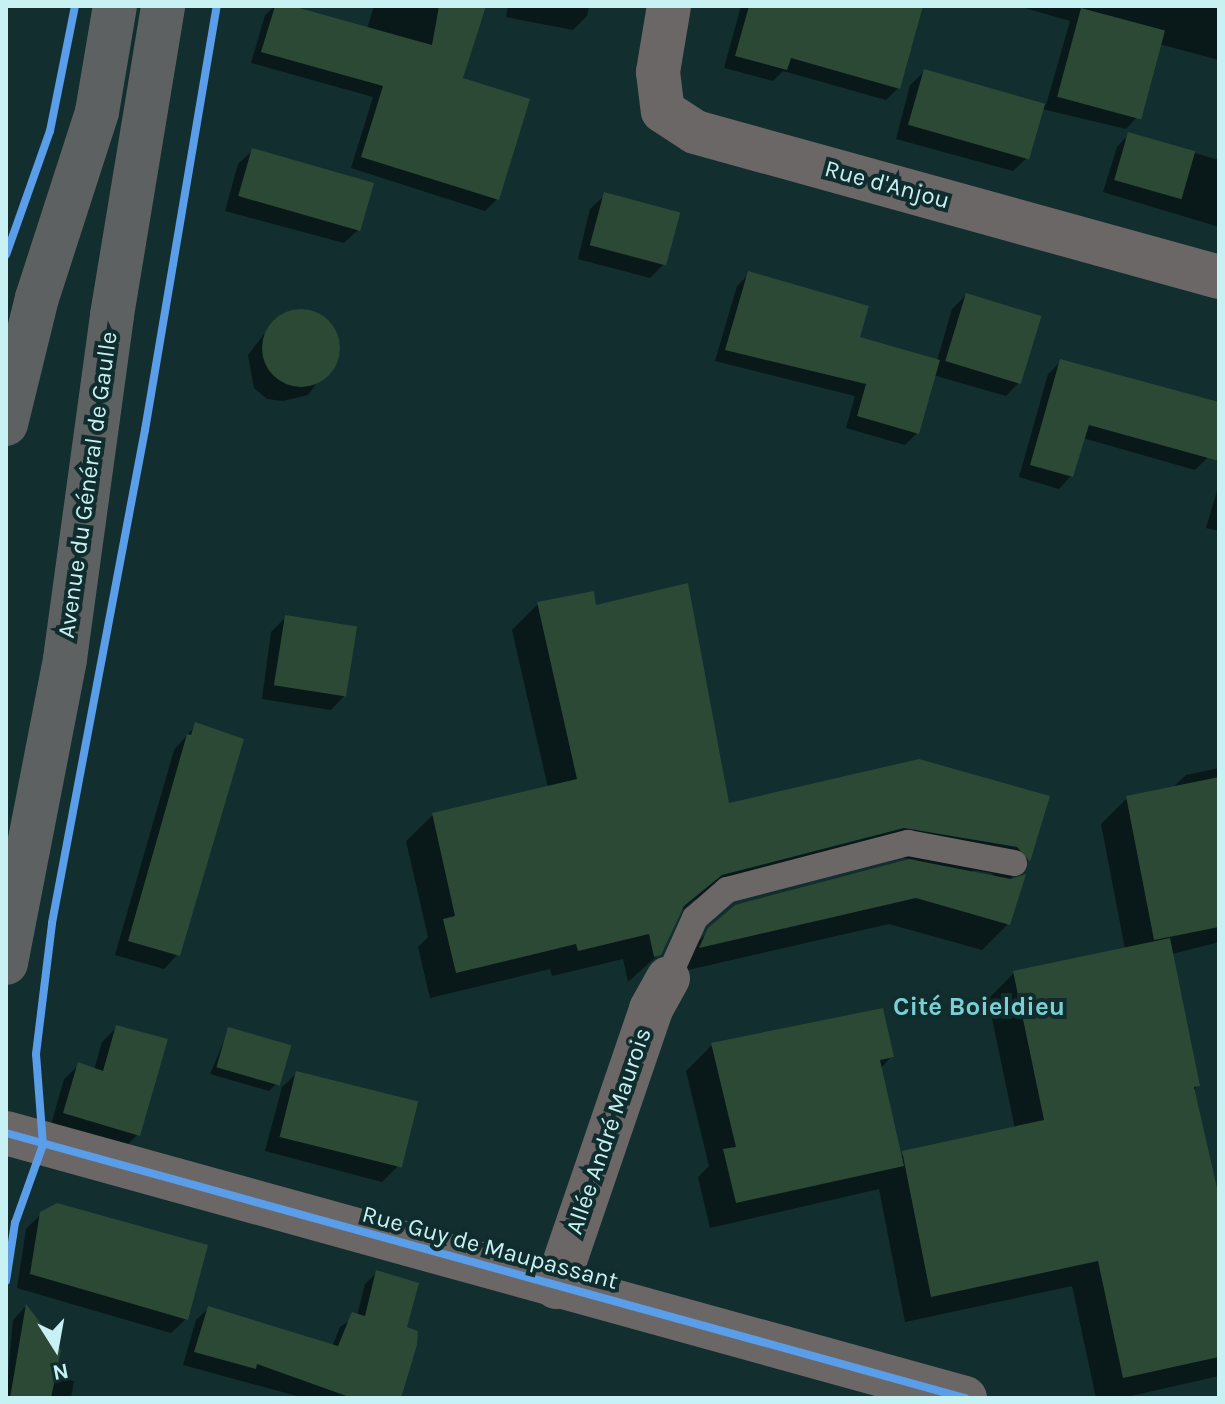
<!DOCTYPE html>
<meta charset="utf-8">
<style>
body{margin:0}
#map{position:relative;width:1225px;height:1404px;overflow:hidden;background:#122e2f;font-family:Karla,sans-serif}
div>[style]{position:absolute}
.shadow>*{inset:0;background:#0007}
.building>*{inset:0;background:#2c4935;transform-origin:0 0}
.round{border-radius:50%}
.lane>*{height:26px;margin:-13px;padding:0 13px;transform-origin:13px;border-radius:13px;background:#6c6767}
.street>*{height:44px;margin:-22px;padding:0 22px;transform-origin:22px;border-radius:22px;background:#6c6767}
.secondary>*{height:44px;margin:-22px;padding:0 22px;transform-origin:22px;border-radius:22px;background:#5e6161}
.cycleway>*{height:8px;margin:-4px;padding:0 4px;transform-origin:4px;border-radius:4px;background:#5a9eea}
span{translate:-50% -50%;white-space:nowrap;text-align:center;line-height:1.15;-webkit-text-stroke:8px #102c2d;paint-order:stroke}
.street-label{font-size:24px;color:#c8f1f3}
.neighbourhood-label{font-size:26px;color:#7bd0d5;font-weight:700}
.frame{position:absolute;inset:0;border:8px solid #c8f1f3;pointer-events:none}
.north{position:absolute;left:16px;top:1308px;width:80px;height:80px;-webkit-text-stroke:6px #102c2d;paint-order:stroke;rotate:169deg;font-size:22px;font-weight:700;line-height:32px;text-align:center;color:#c8f1f3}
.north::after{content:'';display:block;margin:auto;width:28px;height:36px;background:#c8f1f3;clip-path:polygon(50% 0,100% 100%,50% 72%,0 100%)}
</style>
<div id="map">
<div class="shadow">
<div style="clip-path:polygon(275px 6px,367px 29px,374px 6px,473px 6px,460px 79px,497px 199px,485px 211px,351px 168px,373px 97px,251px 63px,265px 15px)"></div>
<div style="clip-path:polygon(508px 6px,589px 6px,587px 16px,573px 30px,506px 17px)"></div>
<div style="clip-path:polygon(741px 6px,921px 6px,898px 88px,886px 100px,783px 71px,773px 81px,724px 68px)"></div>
<div style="clip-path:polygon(1018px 6px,1219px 6px,1219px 60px,1159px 44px,1138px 116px,1126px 129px,1042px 109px,1028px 157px,1013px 171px,896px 139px,910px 85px,925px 71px,1046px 105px,1070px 21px)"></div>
<div style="clip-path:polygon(1129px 134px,1219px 160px,1219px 227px,1103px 192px,1117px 147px)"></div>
<div style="clip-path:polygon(253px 150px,359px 229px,344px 243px,225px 211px,238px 164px)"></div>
<div style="clip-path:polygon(605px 195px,664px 264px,650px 278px,578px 259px,590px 209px)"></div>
<div style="clip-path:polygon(749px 274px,858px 338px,937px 361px,952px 309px,966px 295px,1020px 381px,1006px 396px,933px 375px,917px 433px,905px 445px,846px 428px,855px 396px,715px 361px,737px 286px)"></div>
<div style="clip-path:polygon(308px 311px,324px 318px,340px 351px,308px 395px,283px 401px,267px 399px,254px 388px,248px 355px,274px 321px,288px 312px)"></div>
<div style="clip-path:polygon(1060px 362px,1219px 404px,1208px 457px,1195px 470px,1083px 438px,1071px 476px,1059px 489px,1019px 477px,1048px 374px)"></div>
<div style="clip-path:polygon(1219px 484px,1219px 531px,1206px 528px)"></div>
<div style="clip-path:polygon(evenodd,538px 604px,594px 607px,728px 806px,1047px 797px,1028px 860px,1006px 883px,1008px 924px,982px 950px,889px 924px,675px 973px,683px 956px,736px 906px,916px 860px,877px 853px,694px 900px,679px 913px,659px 954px,628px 982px,623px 959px,552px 976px,550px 969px,430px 998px,418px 947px,428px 937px,406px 841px,433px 815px,548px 788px,512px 630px,538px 604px,973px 870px,991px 873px,996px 878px,972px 873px,973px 870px)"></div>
<div style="clip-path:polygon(286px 617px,345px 695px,331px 710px,262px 699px,271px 632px)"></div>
<div style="clip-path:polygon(196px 725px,178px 954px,164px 969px,115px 955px,174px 750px)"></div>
<div style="clip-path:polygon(1219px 768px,1219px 942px,1172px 954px,1198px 1085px,1193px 1091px,1219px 1206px,1219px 1376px,1122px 1398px,1096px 1398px,1072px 1286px,905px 1322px,879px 1189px,710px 1228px,698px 1177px,709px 1166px,686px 1071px,712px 1045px,892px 1056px,880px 1069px,900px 1156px,1015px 1129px,988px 999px,1014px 973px,1125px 949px,1101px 824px,1127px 798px,1172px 788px,1186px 775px)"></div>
<div style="clip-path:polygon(117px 1027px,138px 1134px,123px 1149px,50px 1128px,64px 1079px,79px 1065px,94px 1070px,102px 1042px)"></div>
<div style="clip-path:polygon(229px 1029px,276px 1084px,269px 1091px,210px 1074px)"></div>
<div style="clip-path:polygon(297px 1073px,397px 1167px,382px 1182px,265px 1151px,282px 1087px)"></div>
<div style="clip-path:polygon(41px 1214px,186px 1319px,171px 1333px,17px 1288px,26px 1229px)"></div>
<div style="clip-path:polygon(377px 1272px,404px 1329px,399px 1398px,304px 1398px,183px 1365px,196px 1320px,209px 1308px,332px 1347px,340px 1327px,357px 1316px,365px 1284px)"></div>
<div style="clip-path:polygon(25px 1307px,59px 1351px,53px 1377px,74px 1381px,71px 1398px,6px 1398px,13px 1320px)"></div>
</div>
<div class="building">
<div style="clip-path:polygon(275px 6px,292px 6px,432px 45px,439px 6px,486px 6px,463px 78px,530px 99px,499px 200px,361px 157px,383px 86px,261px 52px)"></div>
<div style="clip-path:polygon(749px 6px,923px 6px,900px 89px,791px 58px,787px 70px,735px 56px)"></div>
<div style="left:1081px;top:8px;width:87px;height:92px;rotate:15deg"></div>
<div style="left:924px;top:69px;width:126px;height:58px;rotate:16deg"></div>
<div style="left:1128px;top:132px;width:70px;height:50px;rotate:16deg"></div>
<div style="left:252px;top:148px;width:127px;height:50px;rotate:16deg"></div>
<div style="left:604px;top:192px;width:79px;height:55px;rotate:15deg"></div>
<div style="clip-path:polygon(748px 271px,869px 306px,860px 337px,940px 360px,919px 434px,857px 416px,866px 384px,725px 350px)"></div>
<div style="left:966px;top:293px;width:79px;height:71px;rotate:17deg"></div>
<div class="round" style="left:262px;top:309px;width:78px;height:78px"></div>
<div style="clip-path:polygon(1060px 359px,1219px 402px,1219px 461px,1089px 425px,1073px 477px,1030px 465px)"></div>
<div style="clip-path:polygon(688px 583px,729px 803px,919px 759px,1050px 796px,1030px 862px,1017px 847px,904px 828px,722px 875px,684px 906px,661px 955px,654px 957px,649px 934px,578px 951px,576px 944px,456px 973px,443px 919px,455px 916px,432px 813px,577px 779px,537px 602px,594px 591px,596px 605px)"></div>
<div style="left:285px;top:615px;width:73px;height:71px;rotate:9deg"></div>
<div style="clip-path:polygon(195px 722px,244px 739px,180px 956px,128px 941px,187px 734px,191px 735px)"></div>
<div style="clip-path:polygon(1219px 777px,1219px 927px,1154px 940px,1126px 796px)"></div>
<div style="clip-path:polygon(909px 859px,1011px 879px,1026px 874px,1010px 925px,916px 898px,699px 948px,708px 928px,735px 905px)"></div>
<div style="clip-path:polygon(1170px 938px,1200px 1086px,1194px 1087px,1219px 1197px,1219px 1357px,1123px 1378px,1098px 1261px,931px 1297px,902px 1151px,1044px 1120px,1013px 971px)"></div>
<div style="clip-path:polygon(883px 1008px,894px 1057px,880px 1060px,904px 1166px,736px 1203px,723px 1149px,736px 1147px,711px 1043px)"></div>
<div style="clip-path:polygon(116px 1025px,168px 1039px,140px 1136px,63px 1113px,78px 1062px,103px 1071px)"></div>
<div style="left:228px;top:1027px;width:66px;height:42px;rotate:16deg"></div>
<div style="left:296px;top:1071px;width:126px;height:68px;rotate:14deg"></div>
<div style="clip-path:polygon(57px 1203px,208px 1245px,188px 1320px,30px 1274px,40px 1212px)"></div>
<div style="clip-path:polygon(376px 1270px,419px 1283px,407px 1327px,418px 1331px,417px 1345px,401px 1398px,352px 1398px,257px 1364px,256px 1369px,194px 1352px,208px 1306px,338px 1346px,352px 1312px,365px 1316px)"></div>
<div style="clip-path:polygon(26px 1304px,61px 1350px,51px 1398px,10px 1398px)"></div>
</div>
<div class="lane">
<div style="left:668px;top:978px;width:66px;rotate:-65.8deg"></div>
<div style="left:695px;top:918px;width:43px;rotate:-41.2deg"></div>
<div style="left:727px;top:890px;width:187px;rotate:-14.6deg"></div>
<div style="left:908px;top:843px;width:108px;rotate:10.7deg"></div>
</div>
<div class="street">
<div style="left:669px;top:6px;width:67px;rotate:99.5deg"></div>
<div style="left:658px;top:72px;width:39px;rotate:83deg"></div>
<div style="left:663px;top:111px;width:38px;rotate:33deg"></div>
<div style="left:695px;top:132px;width:544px;rotate:15.47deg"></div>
<div style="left:6px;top:1133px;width:995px;rotate:15.45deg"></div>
<div style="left:556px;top:1287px;width:294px;rotate:-71.1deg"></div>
<div style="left:651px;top:1009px;width:35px;rotate:-61deg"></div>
</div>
<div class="secondary">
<div style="left:6px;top:424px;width:130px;rotate:-76.2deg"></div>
<div style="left:37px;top:298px;width:195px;rotate:-72.1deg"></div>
<div style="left:97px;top:112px;width:108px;rotate:-80.4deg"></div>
<div style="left:6px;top:963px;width:310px;rotate:-79deg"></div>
<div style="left:65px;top:659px;width:347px;rotate:-82.2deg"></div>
<div style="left:112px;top:315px;width:313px;rotate:-80.6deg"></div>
</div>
<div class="cycleway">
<div style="left:6px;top:255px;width:132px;rotate:-70.5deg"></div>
<div style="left:50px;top:131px;width:127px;rotate:-78.7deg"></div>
<div style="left:6px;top:1133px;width:995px;rotate:15.45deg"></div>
<div style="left:6px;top:1281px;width:59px;rotate:-81.2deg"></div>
<div style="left:15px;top:1223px;width:83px;rotate:-70.3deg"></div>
<div style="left:43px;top:1145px;width:91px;rotate:-94.4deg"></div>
<div style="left:36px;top:1054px;width:132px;rotate:-83deg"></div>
<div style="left:52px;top:923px;width:502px;rotate:-79.32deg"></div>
<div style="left:145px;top:430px;width:430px;rotate:-80.4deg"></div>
</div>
<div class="street-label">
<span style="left:887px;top:185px;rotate:15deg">Rue d'Anjou</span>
<span style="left:88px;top:485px;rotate:-82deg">Avenue du Général de Gaulle</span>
<span style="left:609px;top:1131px;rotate:-71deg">Allée André Maurois</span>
<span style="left:490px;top:1248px;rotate:15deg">Rue Guy de Maupassant</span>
</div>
<div class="neighbourhood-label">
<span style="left:979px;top:1007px">Cité Boieldieu</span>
</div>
<div class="frame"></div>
<div class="north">N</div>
</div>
